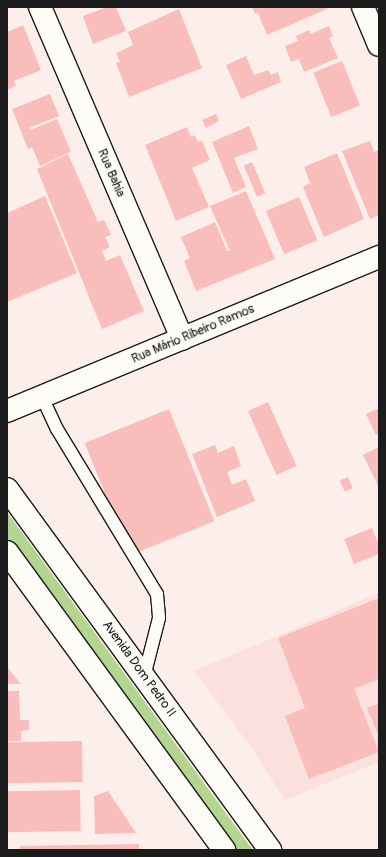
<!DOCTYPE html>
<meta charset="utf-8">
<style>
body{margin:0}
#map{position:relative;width:386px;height:857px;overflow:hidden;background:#fcefeb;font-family:Pangolin,sans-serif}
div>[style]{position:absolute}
.built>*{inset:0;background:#fbe0dd}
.green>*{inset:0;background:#b3d58f;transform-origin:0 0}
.building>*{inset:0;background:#f9bdbb;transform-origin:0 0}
.roads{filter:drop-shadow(1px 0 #1c1c1c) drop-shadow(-1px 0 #1c1c1c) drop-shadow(0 1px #1c1c1c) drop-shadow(0 -1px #1c1c1c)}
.service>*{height:12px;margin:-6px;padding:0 6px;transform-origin:6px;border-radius:6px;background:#fdfcf7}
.minor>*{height:22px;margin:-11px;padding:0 11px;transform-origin:11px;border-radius:11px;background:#fdfcf7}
.primary>*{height:22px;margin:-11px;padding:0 11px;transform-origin:11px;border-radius:11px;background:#fdfcf7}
span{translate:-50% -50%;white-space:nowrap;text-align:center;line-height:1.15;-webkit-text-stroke:3px #fdfcf7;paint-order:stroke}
.street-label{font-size:13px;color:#1c1c1c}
.frame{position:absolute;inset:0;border:8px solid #1c1c1c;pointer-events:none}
</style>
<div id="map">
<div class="built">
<div style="clip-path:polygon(379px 593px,379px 762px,285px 800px,250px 746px,194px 671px)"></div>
</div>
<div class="green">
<div style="left:7px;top:512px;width:417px;height:20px;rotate:54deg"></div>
</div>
<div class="building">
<div style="clip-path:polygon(107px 7px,116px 7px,126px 31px,93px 44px,83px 16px)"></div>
<div style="clip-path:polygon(252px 7px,328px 7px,329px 8px,267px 35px,258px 13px,255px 14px)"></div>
<div style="clip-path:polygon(179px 9px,202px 68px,129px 97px,116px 63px,120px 62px,116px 53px,133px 45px,128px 32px)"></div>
<div style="clip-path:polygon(23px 25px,41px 70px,14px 81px,16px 86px,7px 90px,7px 32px)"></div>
<div style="clip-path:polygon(329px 26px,333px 36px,329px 38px,338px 58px,304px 72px,299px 59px,291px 62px,285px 46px,298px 41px,296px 36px,309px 30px,310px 34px)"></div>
<div style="clip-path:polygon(246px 56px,254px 75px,268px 70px,271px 75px,278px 72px,281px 82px,241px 99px,226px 65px)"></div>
<div style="left:342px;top:61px;width:48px;height:31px;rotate:68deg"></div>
<div style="clip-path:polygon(50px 94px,59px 116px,29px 128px,30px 130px,57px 119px,71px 152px,40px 166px,32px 147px,28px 149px,12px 109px)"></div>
<div style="clip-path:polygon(216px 114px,219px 121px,206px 128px,202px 120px)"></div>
<div style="clip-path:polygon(249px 126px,258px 149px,234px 158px,246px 187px,233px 193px,212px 142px)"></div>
<div style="clip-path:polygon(187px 127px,191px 137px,195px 135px,198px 142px,202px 141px,210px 160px,192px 168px,209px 207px,176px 221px,145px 145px)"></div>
<div style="clip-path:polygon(370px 141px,374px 152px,379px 150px,379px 215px,370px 219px,342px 151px)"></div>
<div style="clip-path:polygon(337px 153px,364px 219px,324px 237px,303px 187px,310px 183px,304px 167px)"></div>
<div style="clip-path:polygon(68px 154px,98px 222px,104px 220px,111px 235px,105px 237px,110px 247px,102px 251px,106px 261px,120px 255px,144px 311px,102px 329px,37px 169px)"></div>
<div style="left:252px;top:162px;width:34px;height:9px;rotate:67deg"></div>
<div style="clip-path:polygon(246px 191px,275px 259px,196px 291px,184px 261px,190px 258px,181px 237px,215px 222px,227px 251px,230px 251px,210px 206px)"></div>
<div style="clip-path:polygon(45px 196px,77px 273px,7px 302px,7px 213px)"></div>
<div style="left:299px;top:197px;width:47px;height:36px;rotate:67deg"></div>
<div style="left:268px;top:402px;width:70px;height:22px;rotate:66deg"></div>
<div style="clip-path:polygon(379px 408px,379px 434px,376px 435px,366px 414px)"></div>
<div style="left:169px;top:409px;width:121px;height:91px;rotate:68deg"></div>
<div style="clip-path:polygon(215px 445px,218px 453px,234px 446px,241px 466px,227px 472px,232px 485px,246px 479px,255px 501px,217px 517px,192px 454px)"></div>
<div style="clip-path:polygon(379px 447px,379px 486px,378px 486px,363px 455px)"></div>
<div style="left:348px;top:477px;width:12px;height:9px;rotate:66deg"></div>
<div style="clip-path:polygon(372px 528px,379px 545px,379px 554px,354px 564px,344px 539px)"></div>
<div style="clip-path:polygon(379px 598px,379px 679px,354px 689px,379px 752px,309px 779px,285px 716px,305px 708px,278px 638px)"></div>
<div style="clip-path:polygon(7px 667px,21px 684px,7px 684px)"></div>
<div style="clip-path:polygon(7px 691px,19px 691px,20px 720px,29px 720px,29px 730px,21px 731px,21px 741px,7px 741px)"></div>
<div style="clip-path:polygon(379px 703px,379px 736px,367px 708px)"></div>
<div style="left:82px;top:741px;width:41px;height:75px;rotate:89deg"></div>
<div style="left:80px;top:790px;width:41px;height:73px;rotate:89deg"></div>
<div style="clip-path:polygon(108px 791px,136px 833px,95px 834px,94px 796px)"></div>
<div style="clip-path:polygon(139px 844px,139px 850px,20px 850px,20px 846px)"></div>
</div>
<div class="roads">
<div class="service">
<div style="left:42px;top:397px;width:35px;rotate:65deg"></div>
<div style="left:57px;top:429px;width:193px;rotate:58.8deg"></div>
<div style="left:157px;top:594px;width:24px;rotate:85deg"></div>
<div style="left:159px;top:618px;width:61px;rotate:104.3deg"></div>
</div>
<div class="minor">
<div style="left:40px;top:7px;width:361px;rotate:66.8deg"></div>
<div style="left:363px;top:7px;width:41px;rotate:67.2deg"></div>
<div style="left:7px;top:411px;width:403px;rotate:-22.5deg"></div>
</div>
<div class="primary">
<div style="left:7px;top:489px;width:447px;rotate:53.9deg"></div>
<div style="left:7px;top:552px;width:369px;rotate:53.9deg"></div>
</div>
</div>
<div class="street-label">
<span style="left:111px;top:173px;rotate:67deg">Rua Bahia</span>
<span style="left:193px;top:334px;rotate:-23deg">Rua Mário Ribeiro Ramos</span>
<span style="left:139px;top:669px;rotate:54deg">Avenida Dom Pedro II</span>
</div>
<div class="frame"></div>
</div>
